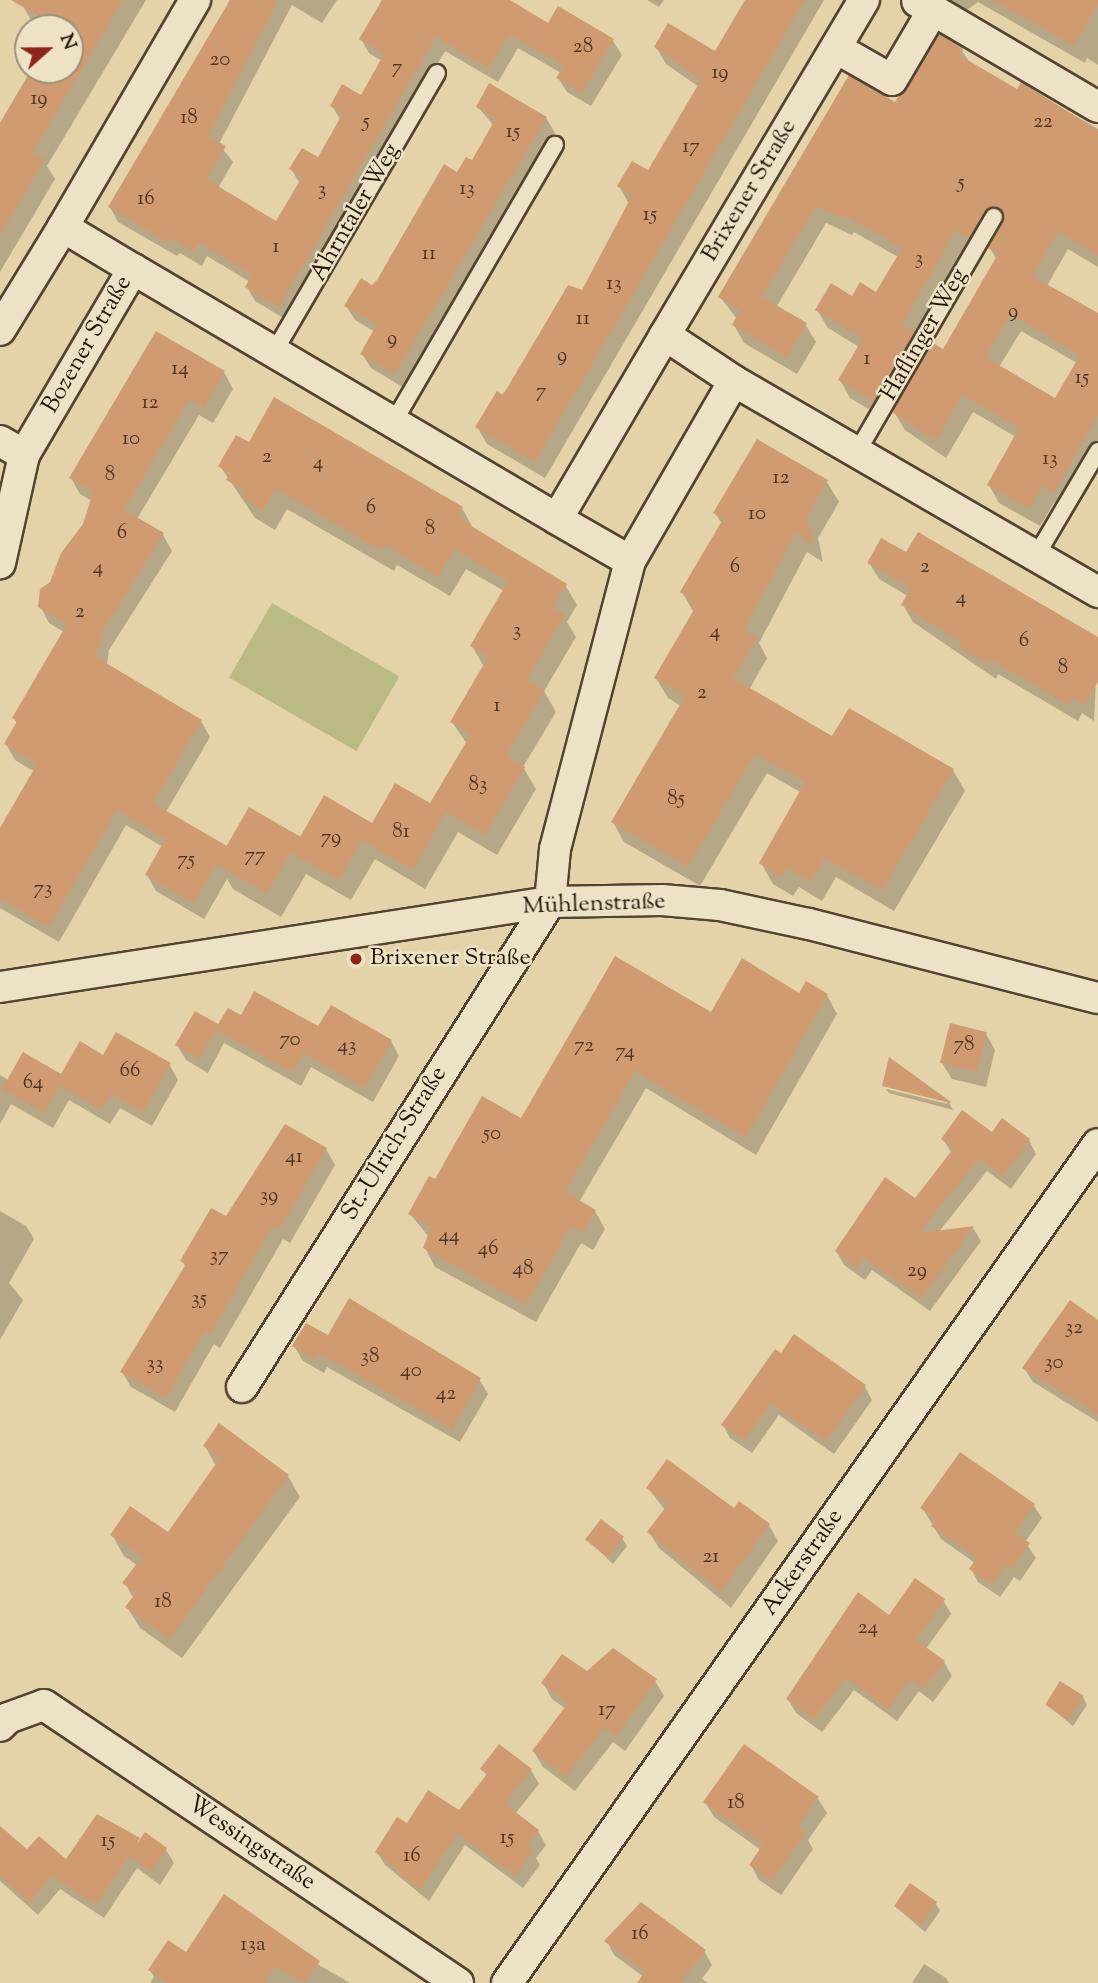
<!DOCTYPE html>
<meta charset="utf-8">
<style>
body{margin:0}
#map{position:relative;width:1098px;height:1983px;overflow:hidden;background:#e4d3a8;font-family:"Sorts Mill Goudy",serif}
div>[style]{position:absolute}
.green>*{inset:0;background:#babb84;transform-origin:0 0}
.shadow>*{inset:0;background:#0003}
.building>*{inset:0;background:#d09b70;transform-origin:0 0}
.roads{filter:drop-shadow(2px 0 #524430) drop-shadow(-2px 0 #524430) drop-shadow(0 2px #524430) drop-shadow(0 -2px #524430)}
.service>*{height:16px;margin:-8px;padding:0 8px;transform-origin:8px;border-radius:8px;background:#ede2c6}
.minor>*{height:30px;margin:-15px;padding:0 15px;transform-origin:15px;border-radius:15px;background:#ede2c6}
.dots>*{width:19px;height:19px;translate:-50% -50%;box-sizing:border-box;border:4px solid #ede2c6;border-radius:50%}
span{translate:-50% -50%;white-space:nowrap;text-align:center;line-height:1.15;-webkit-text-stroke:5px #ede2c6;paint-order:stroke}
.number-label{font-size:21px;color:#4e3622}
.number-label span{-webkit-text-stroke-width:0}
.street-label{font-size:24px;color:#221508}
.poi-label{font-size:24px;color:#221508}
.left{translate:0 -50%;text-align:left}
.north{position:absolute;left:14px;top:14px;width:70px;height:70px;box-sizing:border-box;background:#ede2c6;border:2px solid #9c907a;border-radius:50%;rotate:69deg;font-size:19px;font-weight:700;line-height:28px;text-align:center;color:#221508}
.north::after{content:'';display:block;margin:auto;width:24px;height:32px;background:#8f2418;clip-path:polygon(50% 0,100% 100%,50% 72%,0 100%)}
</style>
<div id="map">
<div class="green">
<div style="left:272px;top:603px;width:147px;height:86px;rotate:30deg"></div>
</div>
<div class="shadow">
<div style="clip-path:polygon(27px 0,146px 0,47px 166px,55px 179px,0 272px,0 127px,33px 70px,70px 70px,70px 28px,34px 25px,23px 6px)"></div>
<div style="clip-path:polygon(230px 0,337px 0,322px 23px,292px 5px,219px 144px,233px 162px,218px 188px,277px 223px,300px 184px,291px 169px,319px 160px,341px 121px,332px 106px,362px 97px,382px 61px,369px 53px,361px 39px,384px 0,506px 0,549px 25px,558px 9px,613px 41px,622px 55px,591px 106px,567px 92px,558px 78px,561px 73px,518px 48px,498px 82px,445px 51px,288px 321px,255px 301px,247px 287px,250px 282px,207px 256px,202px 266px,180px 253px,177px 256px,118px 222px,110px 207px)"></div>
<div style="clip-path:polygon(647px 0,664px 0,659px 7px)"></div>
<div style="clip-path:polygon(749px 0,824px 0,545px 478px,487px 444px,477px 427px,583px 292px,629px 204px,619px 186px,648px 173px,699px 87px,666px 64px,656px 47px,716px 53px)"></div>
<div style="clip-path:polygon(942px 0,1098px 0,1098px 65px,1087px 58px,1085px 63px,978px 2px,959px 16px)"></div>
<div style="clip-path:polygon(evenodd,961px 49px,970px 63px,1018px 92px,1022px 85px,1098px 129px,1098px 267px,1068px 249px,1047px 286px,1098px 315px,1098px 451px,1064px 508px,1054px 503px,1040px 526px,999px 503px,989px 485px,1016px 437px,973px 412px,946px 458px,905px 430px,894px 412px,943px 351px,997px 260px,990px 248px,1003px 226px,998px 226px,980px 255px,967px 247px,915px 336px,924px 352px,885px 419px,850px 398px,840px 380px,859px 347px,828px 328px,817px 310px,877px 294px,898px 257px,854px 232px,852px 235px,826px 223px,777px 306px,805px 324px,816px 342px,797px 374px,744px 343px,734px 325px,737px 319px,720px 297px,895px 104px,961px 49px,1021px 331px,1077px 363px,1055px 400px,999px 367px,1021px 331px)"></div>
<div style="clip-path:polygon(478px 107px,546px 118px,555px 133px,404px 388px,371px 368px,362px 354px,375px 332px,355px 320px,346px 306px,379px 281px,458px 175px,473px 162px,494px 126px)"></div>
<div style="clip-path:polygon(224px 372px,233px 389px,213px 423px,199px 415px,137px 519px,163px 535px,172px 551px,109px 650px,107px 665px,201px 721px,210px 737px,166px 812px,228px 848px,373px 825px,431px 806px,467px 744px,452px 722px,484px 667px,472px 646px,504px 591px,466px 569px,450px 596px,397px 565px,394px 571px,287px 509px,275px 530px,255px 518px,220px 466px,249px 444px,462px 508px,474px 530px,565px 585px,577px 605px,567px 622px,576px 637px,544px 691px,556px 712px,523px 767px,536px 789px,497px 855px,458px 832px,425px 889px,375px 859px,351px 900px,306px 874px,281px 917px,233px 889px,227px 879px,204px 919px,156px 891px,147px 875px,163px 847px,126px 825px,59px 942px,0 908px,0 832px,35px 772px,15px 760px,6px 744px,17px 724px,14px 718px,64px 632px,49px 623px,40px 606px,85px 525px,92px 501px,80px 494px,71px 478px)"></div>
<div style="clip-path:polygon(827px 482px,839px 502px,818px 538px,823px 562px,807px 552px,759px 643px,767px 658px,749px 690px,833px 738px,953px 770px,965px 791px,894px 911px,836px 877px,822px 901px,799px 887px,793px 896px,773px 884px,761px 863px,802px 793px,767px 773px,700px 886px,624px 842px,613px 822px,681px 706px,668px 698px,656px 678px,694px 613px,682px 592px,722px 524px,715px 513px)"></div>
<div style="clip-path:polygon(907px 555px,1098px 640px,1094px 721px,1082px 713px,1078px 721px,998px 674px,996px 679px,913px 622px,903px 605px,908px 596px,879px 579px,869px 563px)"></div>
<div style="clip-path:polygon(799px 995px,827px 995px,837px 1014px,756px 1155px,646px 1088px,579px 1202px,595px 1211px,605px 1229px,593px 1250px,581px 1243px,536px 1322px,435px 1267px,425px 1248px,429px 1237px,410px 1214px,435px 1182px,522px 1120px,711px 1014px)"></div>
<div style="clip-path:polygon(241px 1018px,391px 1041px,399px 1056px,373px 1102px,311px 1067px,301px 1086px,224px 1043px,208px 1073px,186px 1060px,177px 1045px)"></div>
<div style="clip-path:polygon(986px 1034px,995px 1050px,986px 1087px,952px 1079px,942px 1063px)"></div>
<div style="clip-path:polygon(169px 1064px,178px 1080px,152px 1126px,120px 1108px,110px 1124px,69px 1100px,53px 1128px,11px 1104px,0 1124px,0 1075px,9px 1080px)"></div>
<div style="clip-path:polygon(886px 1089px,948px 1104px,943px 1099px,949px 1103px,953px 1110px,889px 1093px)"></div>
<div style="clip-path:polygon(993px 1134px,1029px 1140px,1036px 1154px,1011px 1189px,987px 1171px,938px 1233px,973px 1228px,981px 1241px,930px 1311px,872px 1270px,865px 1280px,844px 1265px,837px 1252px,915px 1200px,951px 1152px,943px 1139px)"></div>
<div style="clip-path:polygon(326px 1149px,335px 1165px,290px 1243px,283px 1239px,220px 1348px,214px 1344px,175px 1412px,131px 1387px,122px 1372px,186px 1268px,182px 1261px,227px 1219px)"></div>
<div style="clip-path:polygon(0 1211px,26px 1226px,34px 1239px,9px 1283px,23px 1300px,0 1340px)"></div>
<div style="clip-path:polygon(1098px 1326px,1098px 1422px,1033px 1382px,1024px 1368px)"></div>
<div style="clip-path:polygon(328px 1337px,479px 1379px,488px 1394px,460px 1442px,327px 1367px,324px 1373px,303px 1361px,294px 1346px)"></div>
<div style="clip-path:polygon(776px 1352px,865px 1387px,872px 1400px,834px 1454px,779px 1415px,752px 1453px,730px 1438px,723px 1425px)"></div>
<div style="clip-path:polygon(205px 1446px,288px 1476px,300px 1497px,182px 1658px,140px 1628px,127px 1607px,134px 1599px,125px 1583px,138px 1566px,124px 1556px,112px 1535px,168px 1534px,216px 1466px)"></div>
<div style="clip-path:polygon(961px 1455px,1034px 1506px,1042px 1518px,1025px 1542px,1036px 1558px,1020px 1581px,1014px 1577px,1000px 1597px,978px 1582px,971px 1569px,975px 1563px,941px 1539px,923px 1509px)"></div>
<div style="clip-path:polygon(648px 1488px,735px 1510px,769px 1525px,778px 1541px,731px 1608px,659px 1548px,649px 1532px,665px 1510px)"></div>
<div style="clip-path:polygon(622px 1538px,627px 1546px,613px 1564px,587px 1539px)"></div>
<div style="clip-path:polygon(943px 1600px,951px 1614px,926px 1649px,944px 1662px,952px 1676px,933px 1702px,919px 1691px,897px 1721px,854px 1690px,822px 1732px,796px 1713px,788px 1699px)"></div>
<div style="clip-path:polygon(587px 1673px,655px 1681px,664px 1696px,625px 1751px,613px 1742px,575px 1791px,543px 1767px,534px 1752px,566px 1709px,552px 1699px,543px 1683px)"></div>
<div style="clip-path:polygon(1083px 1697px,1087px 1705px,1073px 1726px,1047px 1705px)"></div>
<div style="clip-path:polygon(500px 1746px,531px 1770px,539px 1784px,515px 1814px,538px 1831px,546px 1845px,536px 1858px,540px 1865px,523px 1888px,465px 1845px,429px 1901px,385px 1865px,377px 1852px,408px 1826px,459px 1813px,487px 1776px,482px 1769px)"></div>
<div style="clip-path:polygon(745px 1746px,818px 1799px,827px 1813px,808px 1840px,813px 1849px,781px 1895px,759px 1880px,751px 1865px,761px 1850px,714px 1817px,705px 1802px)"></div>
<div style="clip-path:polygon(0 1828px,28px 1851px,66px 1862px,140px 1842px,145px 1835px,166px 1850px,174px 1863px,160px 1885px,137px 1868px,104px 1918px,60px 1889px,38px 1915px,0 1881px)"></div>
<div style="clip-path:polygon(936px 1904px,940px 1911px,925px 1932px,896px 1907px)"></div>
<div style="clip-path:polygon(607px 1941px,704px 1951px,712px 1965px,702px 1979px,708px 1983px,639px 1983px,644px 1977px,614px 1955px)"></div>
<div style="clip-path:polygon(186px 1954px,317px 1964px,350px 1983px,150px 1983px,154px 1977px,150px 1970px)"></div>
<div style="clip-path:polygon(924px 1964px,946px 1978px,949px 1983px,912px 1983px)"></div>
</div>
<div class="building">
<div style="clip-path:polygon(11px 0,123px 0,33px 152px,45px 159px,0 236px,0 123px,31px 70px,70px 70px,70px 28px,43px 28px,47px 21px)"></div>
<div style="clip-path:polygon(230px 0,278px 0,208px 136px,226px 146px,206px 179px,276px 221px,302px 177px,289px 169px,302px 148px,318px 157px,343px 113px,330px 106px,342px 84px,361px 95px,384px 54px,359px 39px,382px 0,510px 0,548px 23px,558px 6px,614px 39px,582px 93px,556px 78px,564px 66px,509px 34px,489px 68px,436px 37px,279px 307px,245px 287px,252px 275px,199px 243px,193px 252px,171px 239px,169px 243px,108px 207px)"></div>
<div style="clip-path:polygon(745px 0,805px 0,535px 462px,475px 427px,497px 391px,503px 395px,568px 285px,582px 290px,629px 201px,630px 193px,617px 186px,632px 161px,648px 170px,701px 80px,654px 47px,668px 23px,715px 51px)"></div>
<div style="clip-path:polygon(992px 0,1098px 0,1098px 4px,1074px 46px)"></div>
<div style="clip-path:polygon(evenodd,939px 34px,963px 48px,959px 55px,1017px 89px,1021px 82px,1098px 131px,1098px 256px,1058px 232px,1032px 276px,1098px 313px,1098px 415px,1054px 492px,1043px 486px,1029px 509px,987px 485px,1019px 428px,963px 395px,936px 441px,892px 412px,933px 343px,943px 349px,998px 254px,988px 248px,1003px 222px,1000px 208px,988px 208px,970px 238px,956px 230px,902px 325px,915px 332px,874px 402px,838px 380px,863px 338px,815px 310px,831px 283px,852px 296px,860px 282px,876px 292px,902px 248px,844px 215px,842px 218px,816px 206px,762px 297px,807px 323px,787px 357px,732px 325px,740px 310px,718px 297px,849px 75px,895px 102px,939px 34px,1010px 314px,1080px 355px,1055px 398px,985px 357px,1010px 314px)"></div>
<div style="clip-path:polygon(489px 83px,547px 117px,395px 374px,360px 354px,377px 324px,344px 306px,361px 278px,372px 285px,377px 280px,444px 164px,457px 172px,466px 157px,472px 160px,496px 118px,476px 107px)"></div>
<div style="clip-path:polygon(156px 331px,225px 371px,204px 408px,189px 400px,124px 510px,164px 533px,100px 635px,104px 638px,94px 656px,202px 720px,153px 803px,227px 846px,194px 903px,145px 875px,165px 839px,117px 810px,49px 927px,0 899px,0 828px,37px 764px,4px 744px,17px 721px,12px 718px,67px 624px,38px 607px,40px 589px,50px 582px,61px 553px,83px 524px,93px 492px,69px 478px)"></div>
<div style="clip-path:polygon(274px 397px,463px 507px,458px 515px,468px 524px,567px 584px,552px 607px,565px 615px,527px 680px,545px 690px,506px 756px,525px 767px,485px 835px,446px 812px,413px 870px,362px 840px,368px 830px,339px 880px,291px 853px,324px 795px,372px 823px,395px 783px,430px 803px,471px 734px,450px 722px,488px 657px,470px 646px,508px 581px,454px 549px,438px 577px,385px 545px,382px 551px,275px 489px,263px 511px,241px 497px,245px 490px,226px 480px,230px 473px,218px 466px,236px 435px,249px 442px)"></div>
<div style="clip-path:polygon(757px 439px,828px 480px,807px 517px,813px 544px,796px 533px,744px 629px,757px 637px,733px 678px,832px 736px,849px 708px,954px 769px,882px 891px,824px 858px,811px 882px,787px 868px,781px 877px,759px 863px,805px 782px,755px 754px,688px 867px,611px 822px,685px 696px,654px 678px,695px 608px,689px 604px,692px 599px,680px 592px,723px 519px,713px 513px)"></div>
<div style="clip-path:polygon(918px 532px,1098px 637px,1098px 682px,1084px 705px,1073px 698px,1068px 705px,988px 658px,986px 663px,958px 647px,961px 642px,901px 605px,911px 588px,867px 563px,881px 538px,906px 552px)"></div>
<div style="left:249px;top:807px;width:59px;height:66px;rotate:30deg"></div>
<div style="clip-path:polygon(615px 956px,711px 1012px,742px 958px,799px 993px,806px 981px,828px 994px,746px 1138px,635px 1071px,565px 1192px,596px 1210px,583px 1233px,571px 1226px,526px 1305px,423px 1248px,431px 1227px,408px 1214px,429px 1176px,435px 1179px,482px 1096px,521px 1118px)"></div>
<div style="clip-path:polygon(254px 991px,318px 1026px,331px 1005px,392px 1040px,364px 1088px,303px 1053px,292px 1072px,216px 1030px,199px 1059px,175px 1045px,195px 1011px,218px 1024px,228px 1008px,241px 1015px)"></div>
<div style="left:950px;top:1023px;width:38px;height:41px;rotate:14deg"></div>
<div style="clip-path:polygon(116px 1032px,171px 1063px,143px 1112px,111px 1094px,101px 1110px,60px 1086px,44px 1113px,2px 1089px,23px 1052px,61px 1074px,80px 1041px,103px 1055px)"></div>
<div style="clip-path:polygon(889px 1057px,951px 1102px,950px 1103px,882px 1086px)"></div>
<div style="clip-path:polygon(962px 1110px,992px 1132px,1002px 1118px,1030px 1139px,1003px 1177px,979px 1159px,919px 1233px,974px 1226px,922px 1299px,864px 1258px,857px 1268px,835px 1251px,885px 1177px,915px 1198px,954px 1148px,941px 1139px)"></div>
<div style="clip-path:polygon(285px 1124px,327px 1148px,280px 1229px,273px 1225px,211px 1333px,205px 1330px,166px 1398px,120px 1372px,186px 1264px,180px 1261px,211px 1208px,226px 1216px)"></div>
<div style="clip-path:polygon(349px 1298px,481px 1378px,452px 1429px,319px 1353px,315px 1360px,292px 1346px,306px 1323px,328px 1335px)"></div>
<div style="clip-path:polygon(1070px 1300px,1098px 1320px,1098px 1414px,1022px 1368px)"></div>
<div style="clip-path:polygon(794px 1334px,866px 1385px,826px 1442px,771px 1403px,744px 1441px,721px 1425px,775px 1349px,781px 1353px)"></div>
<div style="clip-path:polygon(219px 1423px,289px 1475px,170px 1639px,125px 1607px,136px 1593px,122px 1583px,142px 1557px,110px 1535px,130px 1506px,168px 1532px,220px 1458px,203px 1446px)"></div>
<div style="clip-path:polygon(960px 1452px,1035px 1504px,1015px 1533px,1030px 1543px,1012px 1569px,1006px 1565px,992px 1585px,969px 1569px,977px 1558px,931px 1526px,936px 1519px,920px 1508px)"></div>
<div style="clip-path:polygon(667px 1459px,734px 1508px,739px 1501px,770px 1524px,721px 1592px,647px 1532px,668px 1504px,646px 1488px)"></div>
<div style="left:601px;top:1519px;width:29px;height:26px;rotate:38deg"></div>
<div style="clip-path:polygon(915px 1578px,945px 1599px,916px 1640px,945px 1661px,924px 1689px,910px 1679px,889px 1709px,846px 1678px,814px 1719px,786px 1699px,858px 1592px,889px 1615px)"></div>
<div style="clip-path:polygon(613px 1648px,657px 1679px,616px 1737px,604px 1728px,566px 1777px,532px 1751px,568px 1703px,541px 1683px,562px 1654px,587px 1671px)"></div>
<div style="left:1060px;top:1681px;width:28px;height:28px;rotate:32deg"></div>
<div style="clip-path:polygon(499px 1744px,532px 1769px,505px 1804px,539px 1830px,528px 1846px,534px 1851px,515px 1876px,457px 1833px,421px 1889px,399px 1875px,401px 1872px,375px 1852px,397px 1817px,407px 1823px,428px 1790px,459px 1810px,487px 1774px,480px 1769px)"></div>
<div style="clip-path:polygon(744px 1744px,819px 1797px,798px 1827px,806px 1833px,772px 1881px,749px 1865px,763px 1844px,703px 1802px)"></div>
<div style="clip-path:polygon(97px 1814px,140px 1838px,132px 1851px,145px 1832px,167px 1848px,152px 1872px,129px 1856px,96px 1905px,52px 1876px,30px 1902px,0 1876px,0 1826px,27px 1849px,39px 1836px,66px 1859px)"></div>
<div style="left:910px;top:1883px;width:33px;height:28px;rotate:35deg"></div>
<div style="clip-path:polygon(224px 1894px,320px 1961px,305px 1983px,275px 1967px,265px 1983px,167px 1983px,148px 1970px,168px 1940px,186px 1952px)"></div>
<div style="clip-path:polygon(641px 1902px,706px 1950px,680px 1983px,637px 1983px,645px 1971px,604px 1941px)"></div>
</div>
<div class="roads">
<div class="service">
<div style="left:274px;top:352px;width:323px;rotate:-59.7deg"></div>
<div style="left:393px;top:423px;width:322px;rotate:-59.8deg"></div>
<div style="left:857px;top:452px;width:272px;rotate:-59.8deg"></div>
<div style="left:1036px;top:556px;width:122px;rotate:-59.4deg"></div>
</div>
<div class="minor">
<div style="left:933px;top:10px;width:191px;rotate:30.5deg"></div>
<div style="left:836px;top:48px;width:64px;rotate:29.7deg"></div>
<div style="left:892px;top:80px;width:81px;rotate:-59.6deg"></div>
<div style="left:933px;top:10px;width:18px;rotate:-151deg"></div>
<div style="left:63px;top:227px;width:263px;rotate:-59.8deg"></div>
<div style="left:133px;top:269px;width:492px;rotate:30.5deg"></div>
<div style="left:0;top:330px;width:121px;rotate:-58.5deg"></div>
<div style="left:63px;top:227px;width:82px;rotate:31deg"></div>
<div style="left:133px;top:269px;width:216px;rotate:120.4deg"></div>
<div style="left:24px;top:455px;width:111px;rotate:102.5deg"></div>
<div style="left:665px;top:335px;width:390px;rotate:-59.3deg"></div>
<div style="left:734px;top:381px;width:421px;rotate:30.1deg"></div>
<div style="left:0;top:441px;width:28px;rotate:30deg"></div>
<div style="left:0;top:987px;width:557px;rotate:-8.79deg"></div>
<div style="left:550px;top:902px;width:112px;rotate:-1deg"></div>
<div style="left:662px;top:900px;width:58px;rotate:4.9deg"></div>
<div style="left:720px;top:905px;width:91px;rotate:12.1deg"></div>
<div style="left:809px;top:924px;width:298px;rotate:14.4deg"></div>
<div style="left:242px;top:1387px;width:575px;rotate:-57.58deg"></div>
<div style="left:550px;top:902px;width:53px;rotate:-84.6deg"></div>
<div style="left:555px;top:849px;width:298px;rotate:-75.4deg"></div>
<div style="left:630px;top:561px;width:208px;rotate:-60deg"></div>
<div style="left:734px;top:381px;width:83px;rotate:-146.3deg"></div>
<div style="left:665px;top:335px;width:213px;rotate:120.4deg"></div>
<div style="left:557px;top:519px;width:84px;rotate:29.9deg"></div>
<div style="left:0;top:1726px;width:11px;rotate:-45deg"></div>
<div style="left:8px;top:1718px;width:38px;rotate:-20deg"></div>
<div style="left:44px;top:1705px;width:499px;rotate:33.9deg"></div>
<div style="left:507px;top:1983px;width:1026px;rotate:-54.84deg"></div>
</div>
</div>
<div class="dots">
<div style="left:356px;top:959px;background:#8f2418"></div>
</div>
<div class="number-label">
<span style="left:583px;top:47px">28</span>
<span style="left:220px;top:60px">20</span>
<span style="left:397px;top:68px">7</span>
<span style="left:720px;top:73px">19</span>
<span style="left:39px;top:99px">19</span>
<span style="left:189px;top:118px">18</span>
<span style="left:366px;top:122px">5</span>
<span style="left:1043px;top:122px">22</span>
<span style="left:513px;top:132px">15</span>
<span style="left:691px;top:147px">17</span>
<span style="left:961px;top:183px">5</span>
<span style="left:467px;top:189px">13</span>
<span style="left:322px;top:190px">3</span>
<span style="left:146px;top:199px">16</span>
<span style="left:650px;top:215px">15</span>
<span style="left:276px;top:247px">1</span>
<span style="left:429px;top:254px">11</span>
<span style="left:919px;top:259px">3</span>
<span style="left:614px;top:284px">13</span>
<span style="left:1013px;top:312px">9</span>
<span style="left:583px;top:319px">11</span>
<span style="left:392px;top:339px">9</span>
<span style="left:562px;top:356px">9</span>
<span style="left:867px;top:359px">1</span>
<span style="left:180px;top:369px">14</span>
<span style="left:1082px;top:378px">15</span>
<span style="left:541px;top:392px">7</span>
<span style="left:150px;top:403px">12</span>
<span style="left:131px;top:439px">10</span>
<span style="left:267px;top:457px">2</span>
<span style="left:1050px;top:459px">13</span>
<span style="left:318px;top:463px">4</span>
<span style="left:110px;top:475px">8</span>
<span style="left:781px;top:478px">12</span>
<span style="left:371px;top:508px">6</span>
<span style="left:757px;top:514px">10</span>
<span style="left:430px;top:529px">8</span>
<span style="left:122px;top:533px">6</span>
<span style="left:735px;top:567px">6</span>
<span style="left:925px;top:567px">2</span>
<span style="left:98px;top:568px">4</span>
<span style="left:961px;top:598px">4</span>
<span style="left:80px;top:612px">2</span>
<span style="left:517px;top:631px">3</span>
<span style="left:715px;top:632px">4</span>
<span style="left:1024px;top:641px">6</span>
<span style="left:1063px;top:668px">8</span>
<span style="left:702px;top:693px">2</span>
<span style="left:497px;top:706px">1</span>
<span style="left:478px;top:785px">83</span>
<span style="left:676px;top:799px">85</span>
<span style="left:401px;top:832px">81</span>
<span style="left:331px;top:838px">79</span>
<span style="left:255px;top:856px">77</span>
<span style="left:186px;top:860px">75</span>
<span style="left:43px;top:889px">73</span>
<span style="left:290px;top:1040px">70</span>
<span style="left:964px;top:1045px">78</span>
<span style="left:347px;top:1046px">43</span>
<span style="left:584px;top:1046px">72</span>
<span style="left:625px;top:1052px">74</span>
<span style="left:130px;top:1071px">66</span>
<span style="left:33px;top:1083px">64</span>
<span style="left:492px;top:1134px">50</span>
<span style="left:294px;top:1157px">41</span>
<span style="left:269px;top:1196px">39</span>
<span style="left:449px;top:1236px">44</span>
<span style="left:488px;top:1249px">46</span>
<span style="left:219px;top:1256px">37</span>
<span style="left:523px;top:1269px">48</span>
<span style="left:917px;top:1271px">29</span>
<span style="left:199px;top:1299px">35</span>
<span style="left:1074px;top:1328px">32</span>
<span style="left:370px;top:1357px">38</span>
<span style="left:1054px;top:1363px">30</span>
<span style="left:155px;top:1364px">33</span>
<span style="left:411px;top:1371px">40</span>
<span style="left:446px;top:1394px">42</span>
<span style="left:711px;top:1557px">21</span>
<span style="left:163px;top:1602px">18</span>
<span style="left:868px;top:1628px">24</span>
<span style="left:607px;top:1710px">17</span>
<span style="left:736px;top:1803px">18</span>
<span style="left:507px;top:1838px">15</span>
<span style="left:108px;top:1841px">15</span>
<span style="left:412px;top:1856px">16</span>
<span style="left:640px;top:1934px">16</span>
<span style="left:253px;top:1945px">13a</span>
</div>
<div class="street-label">
<span style="left:750px;top:191px;rotate:-59deg">Brixener Straße</span>
<span style="left:356px;top:213px;rotate:-60deg">Ahrntaler Weg</span>
<span style="left:925px;top:335px;rotate:-60deg">Haflinger Weg</span>
<span style="left:88px;top:345px;rotate:-60deg">Bozener Straße</span>
<span style="left:594px;top:905px;rotate:-2deg">Mühlenstraße</span>
<span style="left:395px;top:1144px;rotate:-58deg">St.-Ulrich-Straße</span>
<span style="left:803px;top:1563px;rotate:-55deg">Ackerstraße</span>
<span style="left:251px;top:1844px;rotate:34deg">Wessingstraße</span>
</div>
<div class="poi-label">
<span class="left" style="left:370px;top:959px">Brixener Straße</span>
</div>
<div class="north">N</div>
</div>
